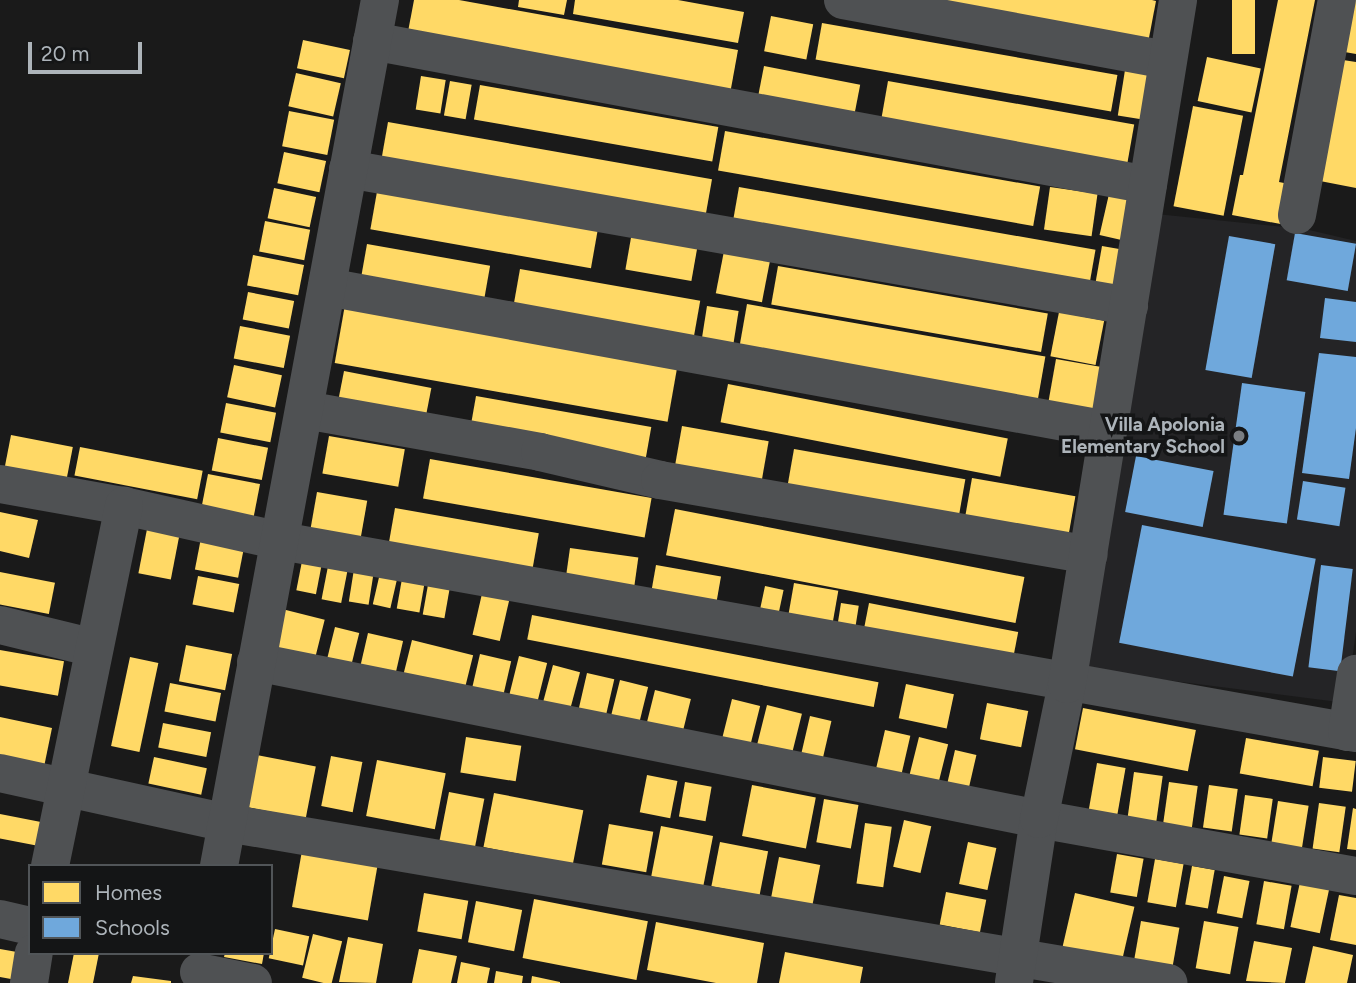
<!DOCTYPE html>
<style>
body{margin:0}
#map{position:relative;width:1356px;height:983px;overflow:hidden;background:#1a1a1a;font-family:Figtree,sans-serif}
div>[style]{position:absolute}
.built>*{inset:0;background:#242426}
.homes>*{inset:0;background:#ffd966;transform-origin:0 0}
.schools>*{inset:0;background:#6fa8dc;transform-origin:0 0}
.minor>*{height:38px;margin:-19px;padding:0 19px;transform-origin:19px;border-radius:19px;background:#4f5153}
.dots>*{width:19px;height:19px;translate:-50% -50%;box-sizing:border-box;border:4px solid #141516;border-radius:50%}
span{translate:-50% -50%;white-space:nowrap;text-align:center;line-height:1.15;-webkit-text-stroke:7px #141516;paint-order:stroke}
.poi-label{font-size:19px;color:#adb4ba;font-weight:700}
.right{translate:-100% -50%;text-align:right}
.legend{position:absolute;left:28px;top:864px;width:245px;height:91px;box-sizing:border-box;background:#141516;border:2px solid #515558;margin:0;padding:9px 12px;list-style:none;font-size:21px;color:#adb4ba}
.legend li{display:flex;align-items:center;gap:14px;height:35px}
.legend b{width:35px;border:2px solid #515558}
.scale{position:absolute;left:28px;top:42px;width:114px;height:32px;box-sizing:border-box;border:4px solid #adb4ba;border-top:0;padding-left:9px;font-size:21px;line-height:24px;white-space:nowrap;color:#adb4ba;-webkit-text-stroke:5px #141516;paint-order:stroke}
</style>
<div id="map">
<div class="built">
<div style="clip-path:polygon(1156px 214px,1305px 229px,1356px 241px,1356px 632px,1346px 703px,1087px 670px)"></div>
</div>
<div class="homes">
<div style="clip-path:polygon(414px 0,459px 0,738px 50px,730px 94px,407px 37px)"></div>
<div style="clip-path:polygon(519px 0,567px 0,564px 15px,518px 7px)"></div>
<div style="clip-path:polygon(575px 0,678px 0,744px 12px,738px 43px,573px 14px)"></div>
<div style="clip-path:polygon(917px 0,1152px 0,1156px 1px,1148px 43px)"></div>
<div style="left:1232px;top:0;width:23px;height:54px"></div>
<div style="clip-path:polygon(1278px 0,1315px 0,1279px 182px,1294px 185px,1286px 225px,1232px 215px,1240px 175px,1243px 175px)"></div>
<div style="clip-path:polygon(1349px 0,1356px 0,1356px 54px,1339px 51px)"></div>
<div style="left:771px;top:16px;width:43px;height:36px;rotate:11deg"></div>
<div style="left:822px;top:23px;width:300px;height:37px;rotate:10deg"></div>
<div style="left:303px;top:40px;width:48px;height:29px;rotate:12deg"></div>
<div style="left:1207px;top:57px;width:55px;height:45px;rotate:12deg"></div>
<div style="clip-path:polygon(1343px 60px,1356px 62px,1356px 188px,1320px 181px)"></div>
<div style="left:764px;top:66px;width:98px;height:36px;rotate:11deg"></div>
<div style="left:1125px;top:70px;width:30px;height:46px;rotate:9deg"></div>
<div style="left:296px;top:73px;width:46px;height:34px;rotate:13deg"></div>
<div style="left:421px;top:76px;width:25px;height:34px;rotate:9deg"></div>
<div style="left:450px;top:81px;width:22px;height:35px;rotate:10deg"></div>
<div style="left:888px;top:81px;width:250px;height:41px;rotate:10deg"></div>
<div style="left:480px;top:85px;width:242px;height:35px;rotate:10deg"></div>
<div style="left:1193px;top:106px;width:51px;height:102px;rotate:11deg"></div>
<div style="left:289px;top:111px;width:46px;height:36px;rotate:11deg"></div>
<div style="left:388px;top:122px;width:329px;height:50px;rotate:10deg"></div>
<div style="left:725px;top:131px;width:320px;height:40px;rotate:10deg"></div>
<div style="left:284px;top:152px;width:43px;height:32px;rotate:12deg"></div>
<div style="left:378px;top:186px;width:224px;height:44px;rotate:10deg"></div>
<div style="left:739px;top:187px;width:362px;height:44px;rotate:10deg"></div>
<div style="left:1050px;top:187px;width:48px;height:43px;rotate:8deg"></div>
<div style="left:274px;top:188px;width:43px;height:31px;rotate:12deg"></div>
<div style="left:1109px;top:194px;width:27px;height:42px;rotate:13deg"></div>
<div style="left:265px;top:221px;width:46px;height:31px;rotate:11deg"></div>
<div style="left:632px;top:232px;width:67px;height:38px;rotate:10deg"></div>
<div style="left:367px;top:244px;width:125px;height:45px;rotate:10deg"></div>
<div style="left:1102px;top:246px;width:29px;height:43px;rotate:10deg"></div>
<div style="left:724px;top:251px;width:47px;height:43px;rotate:11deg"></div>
<div style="left:253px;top:255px;width:52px;height:31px;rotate:11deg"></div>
<div style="left:778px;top:266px;width:274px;height:39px;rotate:10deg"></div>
<div style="left:520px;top:269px;width:183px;height:46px;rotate:10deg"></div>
<div style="left:248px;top:292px;width:47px;height:28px;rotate:11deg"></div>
<div style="left:346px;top:299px;width:338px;height:65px;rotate:10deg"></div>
<div style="left:747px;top:304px;width:303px;height:44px;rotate:10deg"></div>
<div style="left:707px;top:306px;width:32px;height:47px;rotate:9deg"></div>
<div style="left:1059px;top:312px;width:46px;height:45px;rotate:11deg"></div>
<div style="left:240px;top:326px;width:51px;height:33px;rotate:11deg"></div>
<div style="left:1056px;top:359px;width:52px;height:48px;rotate:10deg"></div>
<div style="left:234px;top:365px;width:49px;height:33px;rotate:12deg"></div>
<div style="left:344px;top:371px;width:89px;height:36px;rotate:11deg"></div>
<div style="left:728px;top:384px;width:285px;height:39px;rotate:11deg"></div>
<div style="left:476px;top:396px;width:178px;height:37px;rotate:10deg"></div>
<div style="left:226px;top:403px;width:51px;height:30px;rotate:11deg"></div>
<div style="left:682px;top:426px;width:88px;height:49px;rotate:10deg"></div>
<div style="left:11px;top:435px;width:63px;height:42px;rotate:11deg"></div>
<div style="left:329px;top:436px;width:77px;height:38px;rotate:10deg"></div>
<div style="left:218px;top:438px;width:51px;height:33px;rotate:11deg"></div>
<div style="left:80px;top:447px;width:125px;height:29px;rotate:11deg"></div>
<div style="left:794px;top:449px;width:174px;height:50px;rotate:10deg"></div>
<div style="left:430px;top:459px;width:225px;height:40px;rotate:10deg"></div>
<div style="left:208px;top:474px;width:53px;height:34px;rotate:11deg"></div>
<div style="left:972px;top:478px;width:105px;height:61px;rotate:10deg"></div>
<div style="left:317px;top:492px;width:51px;height:40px;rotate:10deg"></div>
<div style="left:395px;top:508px;width:146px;height:40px;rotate:10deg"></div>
<div style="left:675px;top:509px;width:356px;height:47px;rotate:11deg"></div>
<div style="clip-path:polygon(0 512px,38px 520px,29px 558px,0 551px)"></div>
<div style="left:147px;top:529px;width:33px;height:45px;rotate:11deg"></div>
<div style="left:201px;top:538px;width:44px;height:32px;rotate:11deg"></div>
<div style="left:570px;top:548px;width:69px;height:29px;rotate:8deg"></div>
<div style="left:303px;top:556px;width:20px;height:35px;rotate:11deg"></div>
<div style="left:329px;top:561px;width:20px;height:39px;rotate:11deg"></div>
<div style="left:656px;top:565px;width:66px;height:33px;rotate:10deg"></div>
<div style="left:354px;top:569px;width:20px;height:33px;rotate:9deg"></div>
<div style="left:0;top:572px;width:56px;height:32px;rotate:11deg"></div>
<div style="left:380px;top:573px;width:18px;height:32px;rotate:13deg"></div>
<div style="left:403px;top:573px;width:23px;height:36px;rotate:10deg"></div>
<div style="left:198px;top:576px;width:42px;height:29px;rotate:11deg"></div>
<div style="left:429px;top:579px;width:22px;height:36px;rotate:10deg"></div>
<div style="left:794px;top:583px;width:45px;height:35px;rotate:10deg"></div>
<div style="left:484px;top:585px;width:28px;height:51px;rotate:13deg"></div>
<div style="left:765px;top:586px;width:19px;height:32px;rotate:12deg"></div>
<div style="left:841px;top:603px;width:18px;height:24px;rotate:9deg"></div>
<div style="left:869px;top:603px;width:152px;height:30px;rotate:11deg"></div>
<div style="left:282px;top:609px;width:44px;height:43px;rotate:14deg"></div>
<div style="left:532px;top:615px;width:353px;height:25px;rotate:11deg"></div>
<div style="left:335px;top:627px;width:25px;height:37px;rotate:14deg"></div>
<div style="left:368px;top:633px;width:36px;height:41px;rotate:13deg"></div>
<div style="left:412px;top:640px;width:63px;height:41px;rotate:14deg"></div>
<div style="left:186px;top:645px;width:47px;height:37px;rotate:11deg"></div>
<div style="left:0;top:650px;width:65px;height:35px;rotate:10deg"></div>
<div style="left:480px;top:654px;width:32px;height:35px;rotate:13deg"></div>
<div style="left:519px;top:656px;width:29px;height:41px;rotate:14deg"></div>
<div style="left:130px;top:657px;width:29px;height:91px;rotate:12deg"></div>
<div style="left:553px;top:665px;width:28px;height:46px;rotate:15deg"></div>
<div style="left:587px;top:673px;width:28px;height:47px;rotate:13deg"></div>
<div style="left:620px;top:680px;width:29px;height:43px;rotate:14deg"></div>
<div style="left:170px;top:683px;width:52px;height:29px;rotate:11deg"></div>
<div style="left:906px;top:684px;width:49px;height:35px;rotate:12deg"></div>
<div style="left:655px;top:690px;width:37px;height:41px;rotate:14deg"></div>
<div style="left:732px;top:699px;width:29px;height:49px;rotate:14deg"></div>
<div style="left:987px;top:703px;width:42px;height:37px;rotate:11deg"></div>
<div style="left:767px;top:705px;width:36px;height:49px;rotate:14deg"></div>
<div style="left:1083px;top:708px;width:115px;height:42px;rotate:11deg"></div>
<div style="left:810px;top:716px;width:22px;height:48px;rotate:13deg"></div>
<div style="clip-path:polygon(0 717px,52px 728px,44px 767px,0 758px)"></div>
<div style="left:163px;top:723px;width:49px;height:25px;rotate:11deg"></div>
<div style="left:885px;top:730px;width:26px;height:49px;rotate:13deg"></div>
<div style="left:466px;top:737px;width:56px;height:36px;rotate:9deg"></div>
<div style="left:919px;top:737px;width:30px;height:47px;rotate:14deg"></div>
<div style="left:1246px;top:738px;width:74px;height:36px;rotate:10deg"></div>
<div style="left:955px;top:750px;width:22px;height:38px;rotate:13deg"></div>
<div style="left:252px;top:754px;width:65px;height:53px;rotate:11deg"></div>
<div style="left:331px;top:756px;width:32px;height:51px;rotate:11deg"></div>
<div style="left:154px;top:757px;width:54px;height:27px;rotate:12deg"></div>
<div style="left:1323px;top:757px;width:33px;height:31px;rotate:7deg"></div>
<div style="left:377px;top:760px;width:70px;height:57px;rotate:11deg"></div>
<div style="left:1097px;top:763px;width:29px;height:51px;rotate:10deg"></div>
<div style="left:1134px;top:772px;width:29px;height:51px;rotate:8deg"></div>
<div style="left:647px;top:775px;width:31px;height:38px;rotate:11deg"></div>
<div style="left:685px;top:782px;width:27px;height:35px;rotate:10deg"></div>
<div style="left:1169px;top:782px;width:29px;height:45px;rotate:8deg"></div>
<div style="left:752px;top:785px;width:65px;height:52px;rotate:11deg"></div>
<div style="left:1209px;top:785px;width:29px;height:43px;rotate:8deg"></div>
<div style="left:449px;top:792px;width:36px;height:52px;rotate:11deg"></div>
<div style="left:494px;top:793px;width:91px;height:55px;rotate:11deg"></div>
<div style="left:1245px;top:795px;width:28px;height:40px;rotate:8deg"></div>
<div style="left:824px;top:799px;width:35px;height:44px;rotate:10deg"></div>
<div style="left:1278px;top:801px;width:31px;height:48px;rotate:9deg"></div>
<div style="left:1319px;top:803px;width:27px;height:46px;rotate:8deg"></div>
<div style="clip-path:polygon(1353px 808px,1356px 809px,1356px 850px,1347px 849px)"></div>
<div style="left:0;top:814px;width:43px;height:24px;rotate:11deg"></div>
<div style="left:904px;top:820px;width:28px;height:48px;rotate:13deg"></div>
<div style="left:865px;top:823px;width:27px;height:61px;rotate:8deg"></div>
<div style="left:609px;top:824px;width:45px;height:41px;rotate:10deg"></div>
<div style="left:661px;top:826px;width:53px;height:59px;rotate:11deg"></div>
<div style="left:720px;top:842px;width:49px;height:45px;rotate:11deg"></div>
<div style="left:968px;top:842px;width:29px;height:43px;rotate:12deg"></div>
<div style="left:303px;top:845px;width:77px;height:63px;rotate:10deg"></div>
<div style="left:1117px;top:854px;width:27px;height:39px;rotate:10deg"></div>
<div style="left:779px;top:857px;width:42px;height:52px;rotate:11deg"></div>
<div style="left:1155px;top:859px;width:29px;height:44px;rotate:10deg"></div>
<div style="left:1192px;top:866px;width:23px;height:39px;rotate:10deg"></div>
<div style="left:1224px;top:876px;width:26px;height:38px;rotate:11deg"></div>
<div style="left:1264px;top:881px;width:28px;height:44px;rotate:10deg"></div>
<div style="left:1300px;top:882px;width:30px;height:46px;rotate:12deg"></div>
<div style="left:946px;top:892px;width:41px;height:33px;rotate:11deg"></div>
<div style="left:424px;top:893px;width:45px;height:39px;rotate:10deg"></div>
<div style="left:1075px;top:893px;width:61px;height:57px;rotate:13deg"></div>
<div style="clip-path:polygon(1339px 895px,1356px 898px,1356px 945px,1330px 940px)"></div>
<div style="left:534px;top:899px;width:116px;height:60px;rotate:11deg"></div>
<div style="left:476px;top:901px;width:47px;height:42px;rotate:11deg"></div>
<div style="left:1141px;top:921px;width:39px;height:40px;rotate:10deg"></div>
<div style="left:1204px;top:921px;width:35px;height:48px;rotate:10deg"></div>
<div style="clip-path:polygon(656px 922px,764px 943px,757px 983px,716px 983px,647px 970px)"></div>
<div style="left:275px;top:929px;width:35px;height:30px;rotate:12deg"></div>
<div style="left:313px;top:934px;width:30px;height:45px;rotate:14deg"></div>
<div style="clip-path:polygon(348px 937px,383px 944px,376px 983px,339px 982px)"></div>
<div style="clip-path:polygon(1254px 941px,1292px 948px,1285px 983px,1246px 981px)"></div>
<div style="clip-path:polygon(1313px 946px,1353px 955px,1347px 983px,1305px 983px)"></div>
<div style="clip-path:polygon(0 949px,17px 952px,11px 979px,0 977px)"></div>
<div style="clip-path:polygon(419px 949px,457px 956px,451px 983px,412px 983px)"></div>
<div style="clip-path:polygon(785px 952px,863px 967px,860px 983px,779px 983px)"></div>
<div style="clip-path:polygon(74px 953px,99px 953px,93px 983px,68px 983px)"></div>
<div style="clip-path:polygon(225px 953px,264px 953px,262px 964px,224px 957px)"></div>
<div style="clip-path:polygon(461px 962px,490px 968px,487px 983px,457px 983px)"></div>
<div style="clip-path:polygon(496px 971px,523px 976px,522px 983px,494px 983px)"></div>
<div style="clip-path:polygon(133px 976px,171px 981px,171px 983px,131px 983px)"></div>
<div style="clip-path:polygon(532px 976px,560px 982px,560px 983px,531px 983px)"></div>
</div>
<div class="schools">
<div style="left:1295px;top:233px;width:62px;height:48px;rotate:10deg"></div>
<div style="left:1229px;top:236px;width:47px;height:136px;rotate:10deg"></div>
<div style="clip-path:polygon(1325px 298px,1356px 302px,1356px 342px,1320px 338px)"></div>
<div style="clip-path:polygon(1319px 353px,1356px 357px,1356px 428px,1349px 479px,1302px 473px)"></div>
<div style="left:1242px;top:383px;width:64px;height:133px;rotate:8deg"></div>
<div style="left:1136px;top:456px;width:79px;height:57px;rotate:11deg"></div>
<div style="left:1303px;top:481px;width:43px;height:39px;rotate:9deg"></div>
<div style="left:1142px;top:525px;width:177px;height:120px;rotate:11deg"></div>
<div style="left:1321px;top:565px;width:32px;height:103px;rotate:7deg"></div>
</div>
<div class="minor">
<div style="left:843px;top:0;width:330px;rotate:10.5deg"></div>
<div style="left:372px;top:41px;width:789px;rotate:10.51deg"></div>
<div style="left:348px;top:169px;width:793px;rotate:9.95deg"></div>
<div style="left:1297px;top:215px;width:219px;rotate:-79.5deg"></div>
<div style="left:327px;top:287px;width:794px;rotate:10.38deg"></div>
<div style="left:305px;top:410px;width:239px;rotate:10.1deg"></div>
<div style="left:540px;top:452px;width:123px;rotate:13.1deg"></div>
<div style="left:660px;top:480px;width:435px;rotate:9.9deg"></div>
<div style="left:0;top:484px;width:126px;rotate:10.1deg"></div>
<div style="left:124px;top:506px;width:161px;rotate:12.6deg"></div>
<div style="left:281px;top:541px;width:1092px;rotate:10.13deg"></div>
<div style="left:0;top:625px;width:97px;rotate:13.7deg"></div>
<div style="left:256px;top:662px;width:799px;rotate:11.34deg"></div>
<div style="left:1039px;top:819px;width:322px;rotate:10.2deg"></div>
<div style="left:1347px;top:732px;width:59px;rotate:-81.2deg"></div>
<div style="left:0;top:773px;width:232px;rotate:12.4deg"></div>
<div style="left:227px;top:823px;width:955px;rotate:9.65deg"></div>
<div style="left:50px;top:866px;width:368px;rotate:-78.4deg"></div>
<div style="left:219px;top:866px;width:881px;rotate:-79.47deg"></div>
<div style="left:0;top:919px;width:31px;rotate:13deg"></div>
<div style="left:199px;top:972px;width:55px;rotate:11.5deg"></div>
<div style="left:1014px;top:982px;width:165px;rotate:-81.3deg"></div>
<div style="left:1039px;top:819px;width:138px;rotate:-78.3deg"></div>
<div style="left:1067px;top:684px;width:693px;rotate:-80.78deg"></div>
<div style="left:29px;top:983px;width:30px;rotate:-81deg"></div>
</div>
<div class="dots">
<div style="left:1239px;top:436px;background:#7a7e82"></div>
</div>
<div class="poi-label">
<span class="right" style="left:1225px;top:436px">Villa Apolonia<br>Elementary School</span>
</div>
<ul class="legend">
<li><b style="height:19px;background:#ffd966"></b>Homes</li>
<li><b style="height:19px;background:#6fa8dc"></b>Schools</li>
</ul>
<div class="scale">20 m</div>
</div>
